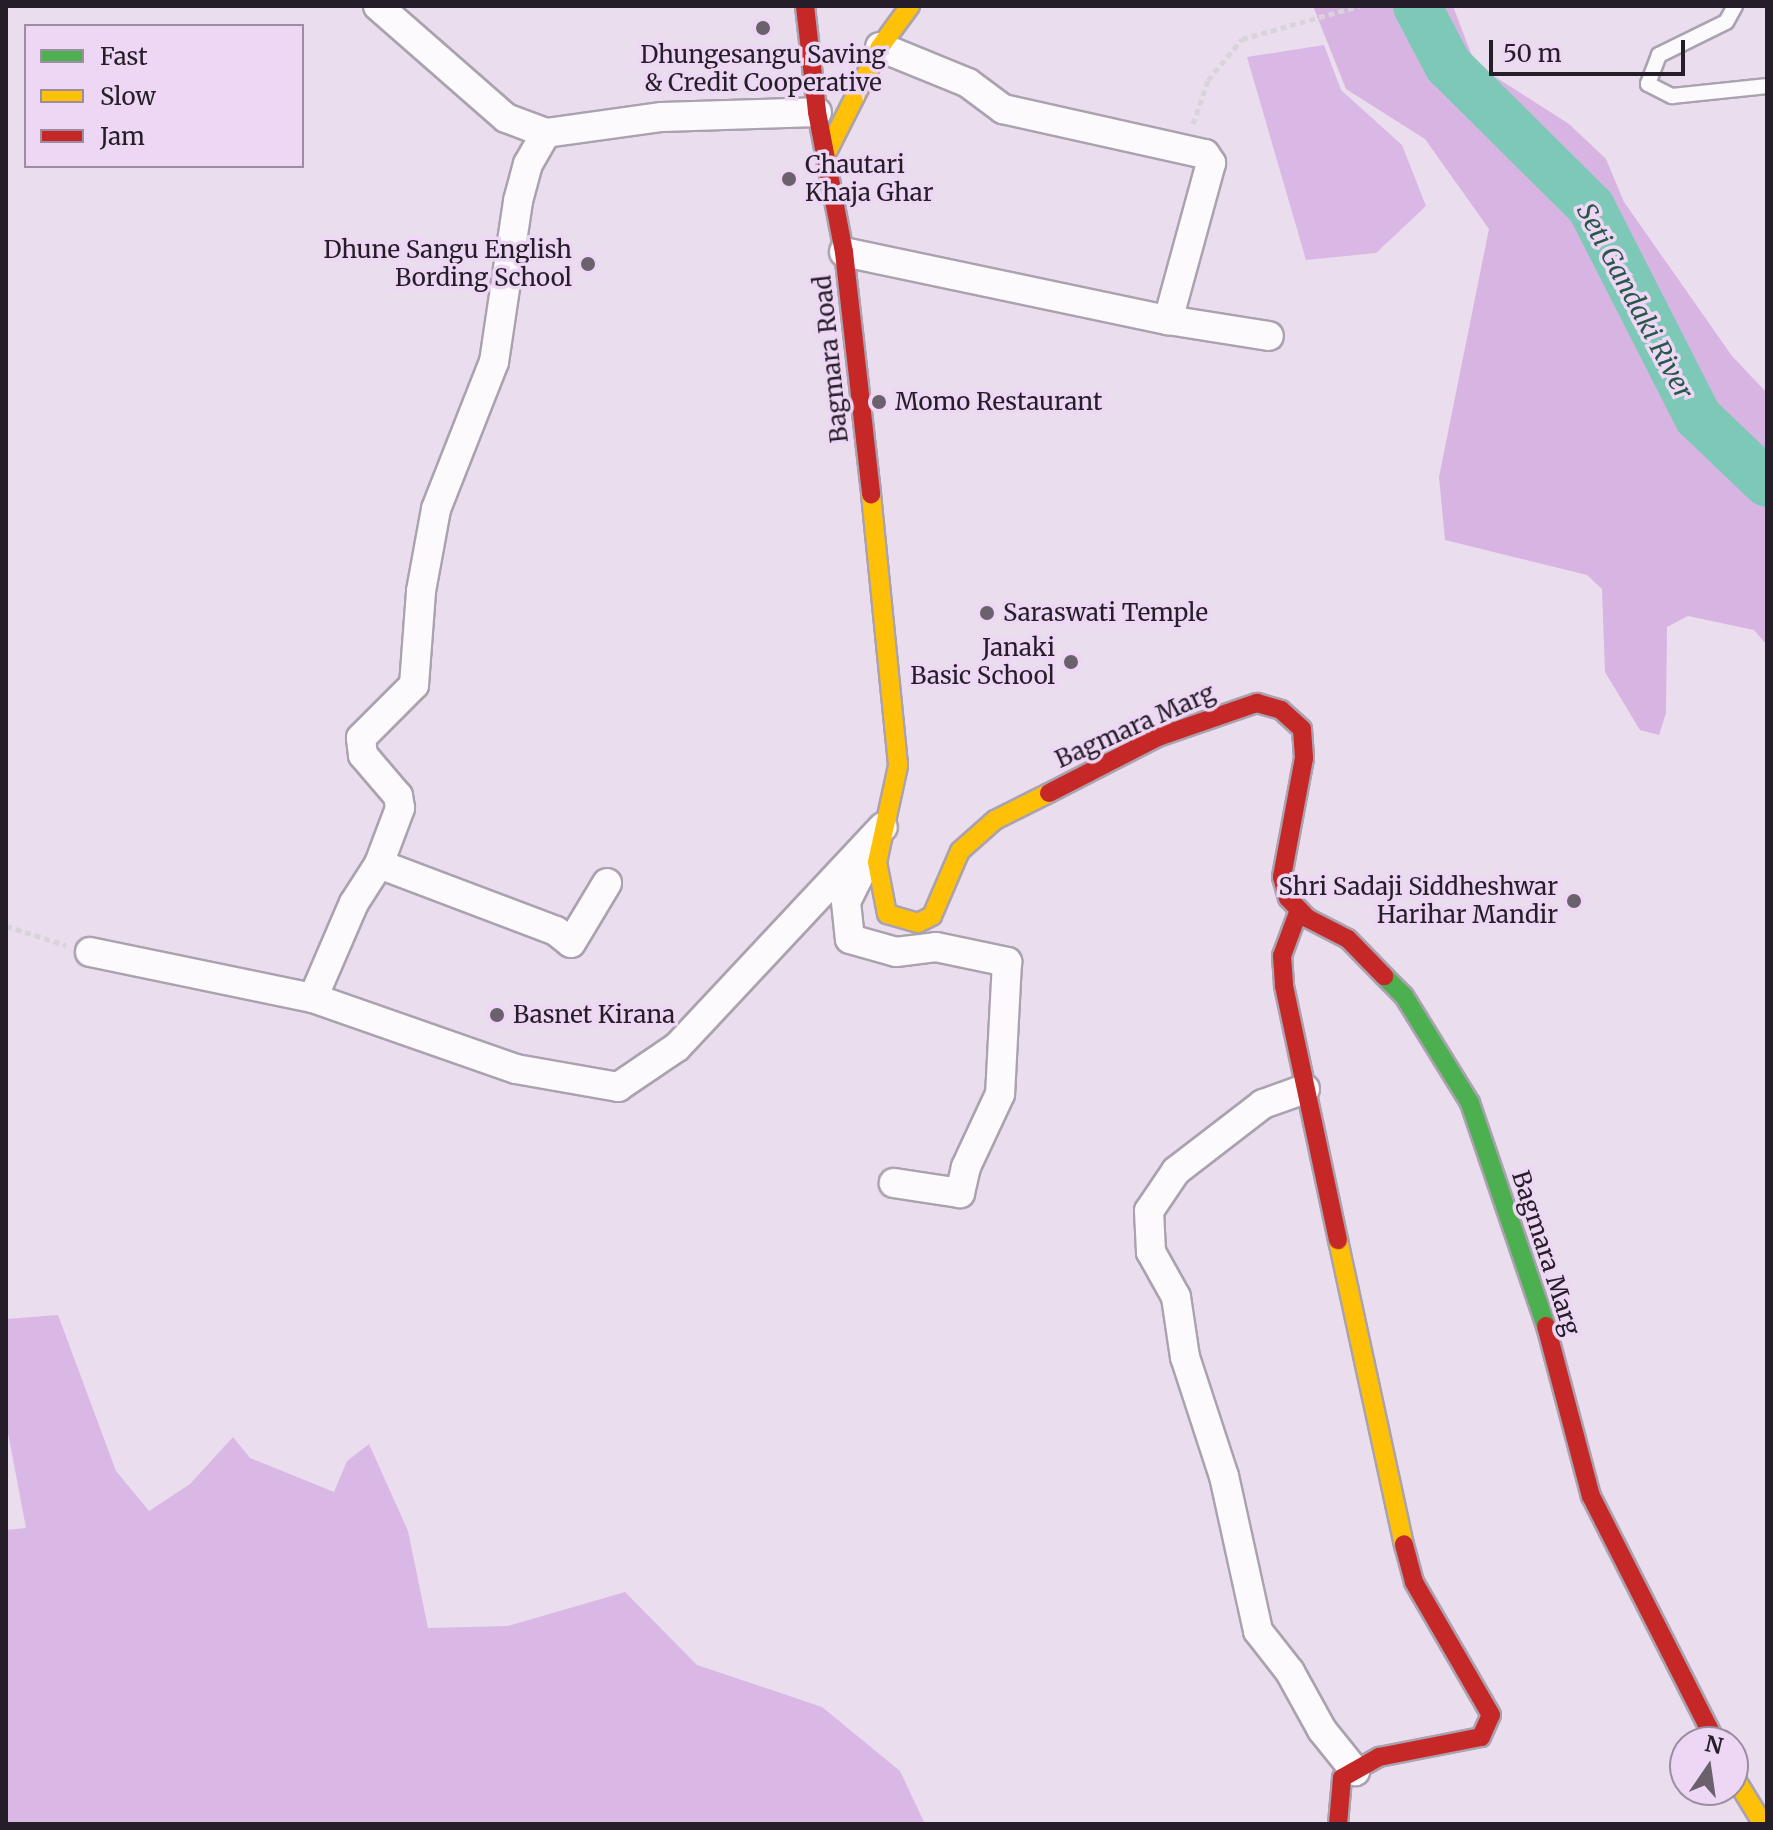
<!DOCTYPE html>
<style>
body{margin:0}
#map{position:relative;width:1773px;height:1830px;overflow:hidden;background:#eaddee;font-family:Merriweather,serif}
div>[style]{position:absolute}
.green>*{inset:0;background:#dab8e5}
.forest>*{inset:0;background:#d7b4e2}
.river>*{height:48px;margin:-24px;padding:0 24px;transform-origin:24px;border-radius:24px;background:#7ec8b7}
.path>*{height:5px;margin-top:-2.5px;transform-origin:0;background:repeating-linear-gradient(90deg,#d8d4da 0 6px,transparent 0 10px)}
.roads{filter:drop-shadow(2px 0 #aba2af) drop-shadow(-2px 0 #aba2af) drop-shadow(0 2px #aba2af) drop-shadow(0 -2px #aba2af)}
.lane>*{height:14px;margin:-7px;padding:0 7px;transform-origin:7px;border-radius:7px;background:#fcfafc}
.street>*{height:28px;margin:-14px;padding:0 14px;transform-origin:14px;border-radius:14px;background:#fcfafc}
.fast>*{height:18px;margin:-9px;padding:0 9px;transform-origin:9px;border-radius:9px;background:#4caf50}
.slow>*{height:18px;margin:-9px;padding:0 9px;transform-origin:9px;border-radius:9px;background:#ffc107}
.jam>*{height:18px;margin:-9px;padding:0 9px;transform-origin:9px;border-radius:9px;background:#c62828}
.dots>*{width:22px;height:22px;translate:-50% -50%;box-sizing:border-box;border:4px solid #edd7f4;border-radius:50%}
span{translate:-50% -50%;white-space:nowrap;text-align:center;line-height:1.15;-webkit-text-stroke:7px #edd7f4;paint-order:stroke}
.poi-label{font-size:24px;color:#251e28}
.left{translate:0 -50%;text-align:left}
.right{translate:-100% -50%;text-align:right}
.street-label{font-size:24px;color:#251e28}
.water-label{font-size:26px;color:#29584a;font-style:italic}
.frame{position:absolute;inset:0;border:8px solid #251e28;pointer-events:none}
.legend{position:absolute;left:24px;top:24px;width:280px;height:144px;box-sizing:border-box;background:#edd7f4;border:2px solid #9d8da2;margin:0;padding:10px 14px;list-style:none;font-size:24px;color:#251e28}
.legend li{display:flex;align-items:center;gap:16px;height:40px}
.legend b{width:40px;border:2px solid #9d8da2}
.north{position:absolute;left:1669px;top:1726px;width:80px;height:80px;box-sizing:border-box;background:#edd7f4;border:2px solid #9d8da2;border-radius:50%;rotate:13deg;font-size:22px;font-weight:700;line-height:32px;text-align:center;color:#251e28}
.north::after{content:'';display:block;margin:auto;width:28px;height:36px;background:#6a616d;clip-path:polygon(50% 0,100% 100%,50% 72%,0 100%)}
.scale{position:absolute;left:1489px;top:40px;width:196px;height:36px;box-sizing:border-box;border:4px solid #251e28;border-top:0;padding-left:10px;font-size:24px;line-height:28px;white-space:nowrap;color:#251e28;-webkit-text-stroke:6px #edd7f4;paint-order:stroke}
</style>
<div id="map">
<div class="green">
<div style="clip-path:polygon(1324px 45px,1341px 90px,1402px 145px,1426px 206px,1376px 253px,1306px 260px,1247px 57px)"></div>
<div style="clip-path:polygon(58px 1315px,116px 1471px,149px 1511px,190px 1484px,233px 1437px,250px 1458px,334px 1492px,347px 1461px,369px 1444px,408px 1531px,428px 1628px,508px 1626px,625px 1592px,697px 1665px,822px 1707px,900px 1771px,925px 1824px,6px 1824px,6px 1530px,26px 1528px,6px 1422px,6px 1319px)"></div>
</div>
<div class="forest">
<div style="clip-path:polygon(1313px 6px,1453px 6px,1475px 64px,1569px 124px,1606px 159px,1624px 202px,1732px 356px,1767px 393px,1767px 645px,1754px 630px,1688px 616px,1667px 627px,1666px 713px,1659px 735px,1640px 730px,1605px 672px,1602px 589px,1587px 575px,1445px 540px,1439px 477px,1489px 229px,1425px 139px,1346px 89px)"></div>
</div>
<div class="river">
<div style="left:1417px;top:6px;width:67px;rotate:62.3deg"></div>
<div style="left:1448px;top:65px;width:202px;rotate:44.8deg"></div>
<div style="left:1591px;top:207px;width:236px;rotate:63deg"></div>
<div style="left:1698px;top:417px;width:95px;rotate:43.7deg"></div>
</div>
<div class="path">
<div style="left:1193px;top:124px;width:46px;rotate:-71.2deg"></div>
<div style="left:1208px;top:80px;width:53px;rotate:-50.3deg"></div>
<div style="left:1242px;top:39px;width:122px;rotate:-15.8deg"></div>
<div style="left:6px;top:926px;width:63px;rotate:17.6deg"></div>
</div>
<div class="roads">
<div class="lane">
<div style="left:1735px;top:6px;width:18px;rotate:119deg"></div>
<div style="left:1726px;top:22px;width:75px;rotate:153.8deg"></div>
<div style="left:1659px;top:55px;width:31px;rotate:111deg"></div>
<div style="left:1648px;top:84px;width:27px;rotate:27deg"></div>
<div style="left:1672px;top:96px;width:96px;rotate:-6deg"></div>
</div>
<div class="street">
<div style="left:378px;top:6px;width:170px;rotate:41.2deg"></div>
<div style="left:506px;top:118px;width:43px;rotate:20.6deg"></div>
<div style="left:546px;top:133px;width:117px;rotate:-7.9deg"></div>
<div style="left:662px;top:117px;width:155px;rotate:-1.8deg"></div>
<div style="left:880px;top:47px;width:95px;rotate:22.2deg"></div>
<div style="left:968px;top:83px;width:44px;rotate:36.6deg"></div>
<div style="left:1003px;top:109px;width:207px;rotate:12.6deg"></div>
<div style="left:1205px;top:154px;width:11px;rotate:56deg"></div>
<div style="left:1211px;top:163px;width:163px;rotate:105.3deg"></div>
<div style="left:1168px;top:320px;width:102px;rotate:9deg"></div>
<div style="left:844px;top:252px;width:331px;rotate:11.9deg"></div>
<div style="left:869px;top:856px;width:51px;rotate:116.6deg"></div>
<div style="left:846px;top:902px;width:37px;rotate:84deg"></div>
<div style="left:850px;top:939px;width:48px;rotate:15.8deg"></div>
<div style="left:896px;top:952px;width:40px;rotate:-7.1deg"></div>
<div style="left:936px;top:947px;width:73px;rotate:11.9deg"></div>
<div style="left:1007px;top:962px;width:132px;rotate:93deg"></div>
<div style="left:1000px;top:1094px;width:81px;rotate:115deg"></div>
<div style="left:966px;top:1167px;width:27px;rotate:103deg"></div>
<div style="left:960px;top:1193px;width:67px;rotate:-171.4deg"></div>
<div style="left:379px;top:864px;width:189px;rotate:20.7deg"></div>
<div style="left:556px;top:931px;width:19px;rotate:39deg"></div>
<div style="left:571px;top:943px;width:70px;rotate:-59deg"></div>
<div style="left:90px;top:952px;width:228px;rotate:11.7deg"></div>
<div style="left:313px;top:998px;width:215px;rotate:19.3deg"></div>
<div style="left:516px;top:1069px;width:104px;rotate:10deg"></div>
<div style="left:618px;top:1087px;width:71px;rotate:-34.1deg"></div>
<div style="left:677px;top:1047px;width:301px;rotate:-46.9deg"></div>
<div style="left:313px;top:998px;width:103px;rotate:-66.7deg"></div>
<div style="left:354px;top:903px;width:46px;rotate:-57.3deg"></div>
<div style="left:379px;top:864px;width:60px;rotate:-69.4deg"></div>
<div style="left:400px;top:808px;width:12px;rotate:-99deg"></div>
<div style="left:398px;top:796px;width:54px;rotate:-130.5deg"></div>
<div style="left:363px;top:755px;width:17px;rotate:-97deg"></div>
<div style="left:361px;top:738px;width:75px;rotate:-45deg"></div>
<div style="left:414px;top:685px;width:94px;rotate:-85.7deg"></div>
<div style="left:421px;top:591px;width:83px;rotate:-79.6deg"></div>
<div style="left:436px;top:509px;width:158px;rotate:-68.5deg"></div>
<div style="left:494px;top:362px;width:163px;rotate:-81.5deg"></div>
<div style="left:518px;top:201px;width:38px;rotate:-75deg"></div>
<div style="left:528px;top:164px;width:36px;rotate:-60deg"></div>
<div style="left:1305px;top:1089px;width:45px;rotate:160.3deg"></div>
<div style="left:1263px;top:1104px;width:110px;rotate:142.4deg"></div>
<div style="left:1176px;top:1171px;width:48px;rotate:124deg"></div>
<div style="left:1149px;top:1211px;width:41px;rotate:87.2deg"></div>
<div style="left:1151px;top:1252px;width:51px;rotate:60.9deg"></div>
<div style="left:1176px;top:1297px;width:61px;rotate:81.5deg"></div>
<div style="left:1185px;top:1357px;width:125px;rotate:71.9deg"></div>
<div style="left:1224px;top:1476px;width:159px;rotate:77.6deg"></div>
<div style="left:1258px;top:1631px;width:52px;rotate:52deg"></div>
<div style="left:1290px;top:1672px;width:66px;rotate:61.1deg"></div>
<div style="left:1322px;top:1730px;width:53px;rotate:51.2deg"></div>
</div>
<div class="fast">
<div style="left:1384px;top:976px;width:28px;rotate:45deg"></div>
<div style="left:1404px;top:996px;width:126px;rotate:58.3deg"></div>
<div style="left:1470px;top:1103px;width:236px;rotate:71.2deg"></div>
</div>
<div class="slow">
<div style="left:827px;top:152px;width:118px;rotate:-63.2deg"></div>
<div style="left:880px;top:47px;width:51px;rotate:-53.8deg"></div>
<div style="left:871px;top:494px;width:273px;rotate:84.3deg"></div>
<div style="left:898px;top:766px;width:98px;rotate:102.3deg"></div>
<div style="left:877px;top:862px;width:53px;rotate:79.1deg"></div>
<div style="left:887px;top:914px;width:32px;rotate:16deg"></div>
<div style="left:918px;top:923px;width:16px;rotate:-27deg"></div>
<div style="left:932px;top:916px;width:71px;rotate:-66.7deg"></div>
<div style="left:960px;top:851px;width:47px;rotate:-41.5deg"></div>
<div style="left:995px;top:820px;width:60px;rotate:-26.6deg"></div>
<div style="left:1338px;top:1240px;width:311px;rotate:77.8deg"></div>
<div style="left:1733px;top:1775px;width:57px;rotate:58.5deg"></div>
</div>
<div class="jam">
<div style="left:805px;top:6px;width:107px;rotate:83.5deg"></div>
<div style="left:817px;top:112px;width:143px;rotate:79.1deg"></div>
<div style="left:844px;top:252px;width:244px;rotate:83.6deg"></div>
<div style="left:1049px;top:793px;width:123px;rotate:-27.2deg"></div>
<div style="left:1158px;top:737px;width:105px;rotate:-19deg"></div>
<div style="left:1257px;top:703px;width:25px;rotate:16deg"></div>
<div style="left:1281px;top:710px;width:28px;rotate:42deg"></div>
<div style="left:1302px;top:729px;width:29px;rotate:86deg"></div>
<div style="left:1304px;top:758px;width:121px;rotate:100.5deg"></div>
<div style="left:1282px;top:877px;width:22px;rotate:74deg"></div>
<div style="left:1288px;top:898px;width:28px;rotate:46deg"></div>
<div style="left:1307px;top:918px;width:46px;rotate:27.1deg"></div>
<div style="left:1348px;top:939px;width:52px;rotate:45.8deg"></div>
<div style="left:1299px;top:910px;width:49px;rotate:110.3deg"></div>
<div style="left:1282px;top:956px;width:30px;rotate:86deg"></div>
<div style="left:1284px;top:986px;width:260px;rotate:78deg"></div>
<div style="left:1546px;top:1326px;width:176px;rotate:75.2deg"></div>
<div style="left:1591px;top:1496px;width:276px;rotate:63.1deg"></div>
<div style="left:1338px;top:1824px;width:46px;rotate:-85deg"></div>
<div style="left:1342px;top:1778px;width:43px;rotate:-29.6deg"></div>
<div style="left:1379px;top:1757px;width:104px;rotate:-11.1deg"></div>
<div style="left:1481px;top:1737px;width:24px;rotate:-66deg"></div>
<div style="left:1491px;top:1715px;width:154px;rotate:-120.1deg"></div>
<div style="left:1414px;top:1582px;width:39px;rotate:-105deg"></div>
</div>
</div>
<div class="dots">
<div style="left:763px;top:28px;background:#6a616d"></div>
<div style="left:789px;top:179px;background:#6a616d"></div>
<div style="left:588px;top:264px;background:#6a616d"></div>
<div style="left:879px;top:402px;background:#6a616d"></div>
<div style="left:987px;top:613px;background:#6a616d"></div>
<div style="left:1071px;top:662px;background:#6a616d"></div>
<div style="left:1574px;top:901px;background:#6a616d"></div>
<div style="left:497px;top:1015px;background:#6a616d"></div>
</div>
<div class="poi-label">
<span style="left:763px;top:69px">Dhungesangu Saving<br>&amp; Credit Cooperative</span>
<span class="left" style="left:805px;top:179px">Chautari<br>Khaja Ghar</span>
<span class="right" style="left:572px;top:264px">Dhune Sangu English<br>Bording School</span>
<span class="left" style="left:895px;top:402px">Momo Restaurant</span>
<span class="left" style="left:1003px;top:613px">Saraswati Temple</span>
<span class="right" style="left:1055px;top:662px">Janaki<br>Basic School</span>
<span class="right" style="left:1558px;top:901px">Shri Sadaji Siddheshwar<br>Harihar Mandir</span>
<span class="left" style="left:513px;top:1015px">Basnet Kirana</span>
</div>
<div class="street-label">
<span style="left:831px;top:359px;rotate:-96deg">Bagmara Road</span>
<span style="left:1135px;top:726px;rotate:-24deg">Bagmara Marg</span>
<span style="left:1546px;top:1253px;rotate:72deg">Bagmara Marg</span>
</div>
<div class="water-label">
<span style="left:1635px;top:301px;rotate:62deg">Seti Gandaki River</span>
</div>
<div class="frame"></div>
<ul class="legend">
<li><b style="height:10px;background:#4caf50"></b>Fast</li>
<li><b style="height:10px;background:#ffc107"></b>Slow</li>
<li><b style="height:10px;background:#c62828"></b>Jam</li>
</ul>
<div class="north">N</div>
<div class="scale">50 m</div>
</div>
